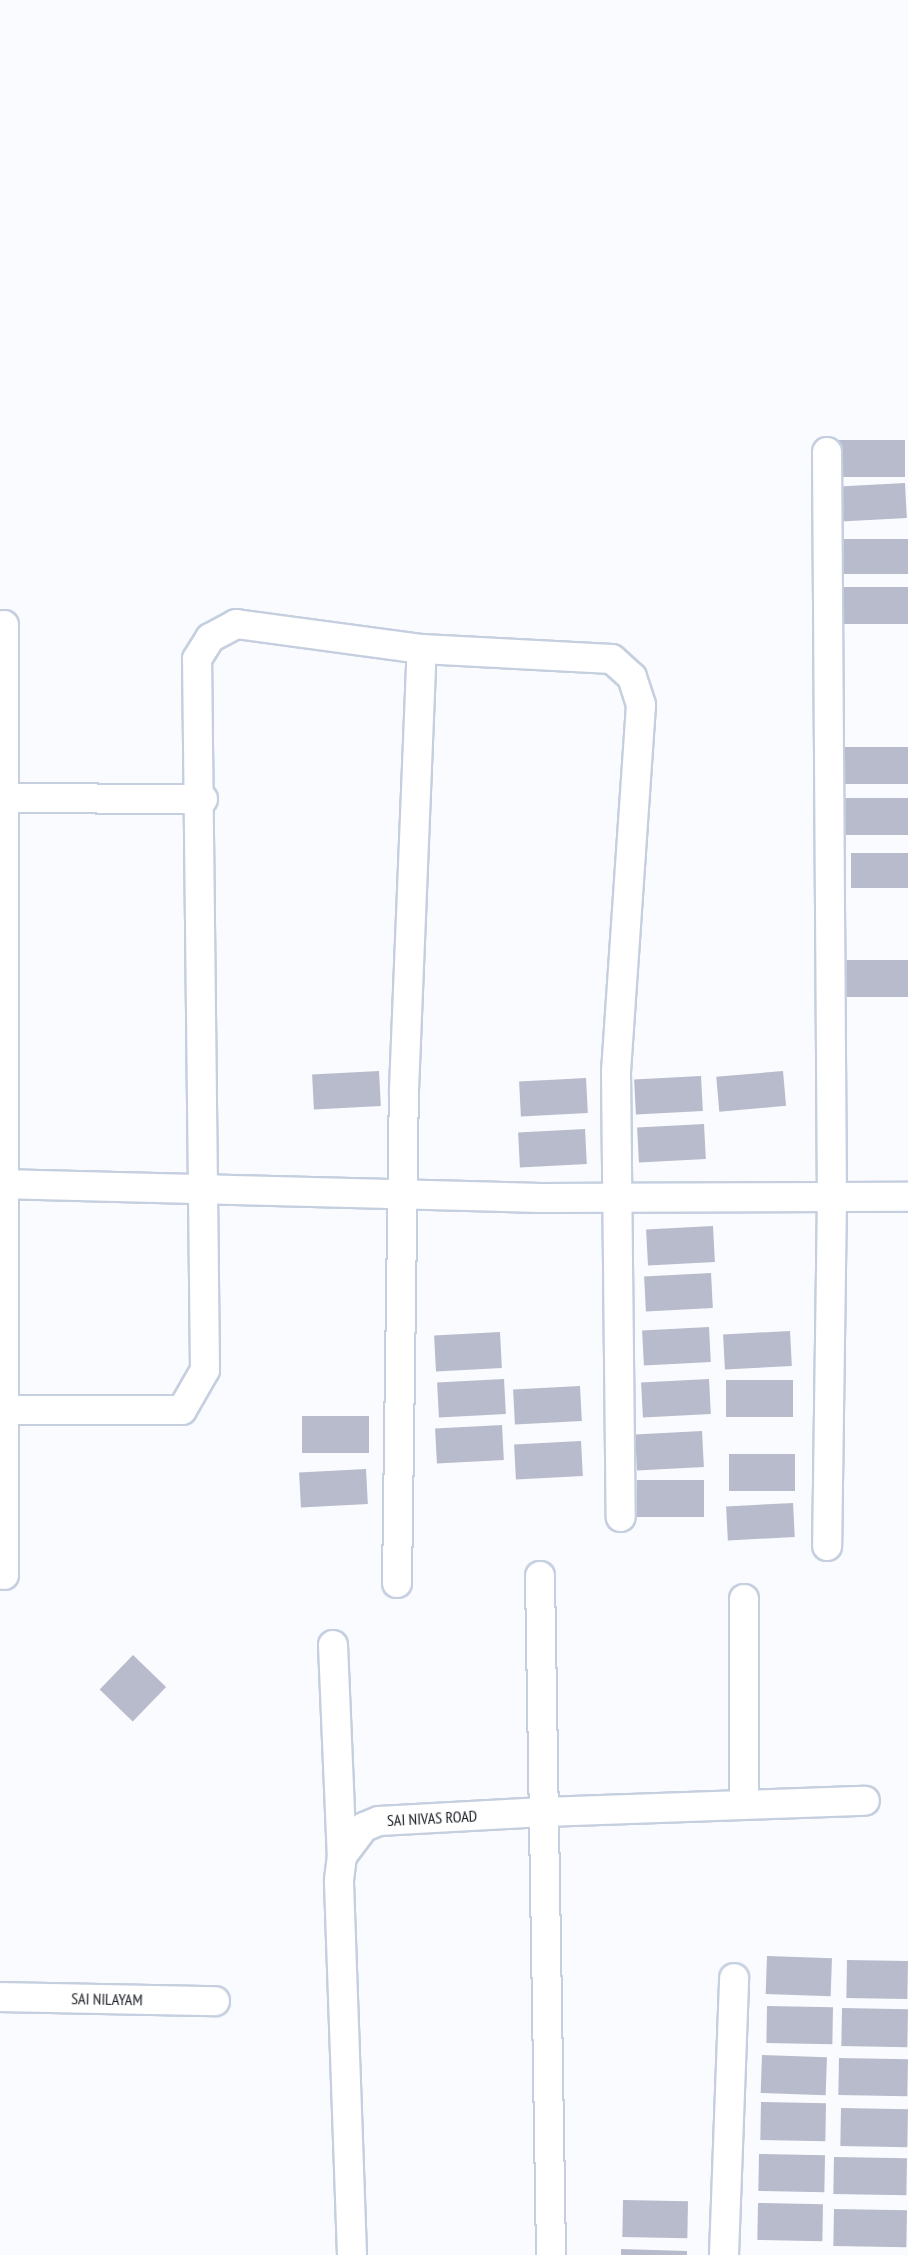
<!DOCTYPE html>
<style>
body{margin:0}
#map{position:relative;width:908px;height:2255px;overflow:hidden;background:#f9fbfe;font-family:"PT Sans Narrow",sans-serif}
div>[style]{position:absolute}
.building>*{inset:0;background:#b8bbcc;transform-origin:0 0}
.roads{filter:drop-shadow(2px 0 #c5cfdf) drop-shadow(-2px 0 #c5cfdf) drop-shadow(0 2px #c5cfdf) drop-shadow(0 -2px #c5cfdf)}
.minor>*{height:28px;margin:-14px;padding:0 14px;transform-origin:14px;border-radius:14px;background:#fff}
span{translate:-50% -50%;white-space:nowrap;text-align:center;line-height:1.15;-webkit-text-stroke:6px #fff;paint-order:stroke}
.street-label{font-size:16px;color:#15191f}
</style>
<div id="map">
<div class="building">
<div style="left:838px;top:440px;width:67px;height:37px"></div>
<div style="left:905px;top:483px;width:35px;height:66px;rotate:87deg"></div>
<div style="left:908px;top:539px;width:35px;height:64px;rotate:90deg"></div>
<div style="left:844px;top:587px;width:64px;height:37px"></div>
<div style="left:843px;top:747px;width:65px;height:37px"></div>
<div style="left:841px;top:798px;width:67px;height:37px"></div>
<div style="left:908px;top:853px;width:35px;height:57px;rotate:90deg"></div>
<div style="left:844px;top:960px;width:64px;height:37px"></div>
<div style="left:379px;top:1071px;width:35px;height:67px;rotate:87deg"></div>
<div style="left:783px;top:1071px;width:35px;height:67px;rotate:85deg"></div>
<div style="left:701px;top:1076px;width:35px;height:67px;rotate:87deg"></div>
<div style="left:586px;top:1078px;width:35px;height:67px;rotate:87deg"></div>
<div style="left:704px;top:1124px;width:35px;height:67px;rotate:87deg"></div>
<div style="left:585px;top:1129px;width:35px;height:67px;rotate:87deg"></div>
<div style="left:713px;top:1226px;width:36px;height:67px;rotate:87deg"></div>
<div style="left:711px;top:1273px;width:35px;height:67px;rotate:87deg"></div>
<div style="left:709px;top:1327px;width:35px;height:67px;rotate:87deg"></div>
<div style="left:790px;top:1331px;width:35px;height:67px;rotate:87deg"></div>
<div style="left:500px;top:1332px;width:36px;height:66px;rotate:87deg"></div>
<div style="left:504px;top:1379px;width:35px;height:67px;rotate:87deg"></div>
<div style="left:709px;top:1379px;width:35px;height:68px;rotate:87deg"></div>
<div style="left:726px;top:1380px;width:67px;height:37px"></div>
<div style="left:580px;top:1386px;width:35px;height:67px;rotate:87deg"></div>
<div style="left:302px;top:1416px;width:67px;height:37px"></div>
<div style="left:502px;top:1425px;width:35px;height:67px;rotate:87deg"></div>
<div style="left:702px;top:1431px;width:36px;height:67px;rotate:87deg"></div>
<div style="left:581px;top:1441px;width:35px;height:67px;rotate:87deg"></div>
<div style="left:729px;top:1454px;width:66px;height:37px"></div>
<div style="left:366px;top:1469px;width:35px;height:67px;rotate:87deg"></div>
<div style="left:637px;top:1480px;width:67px;height:37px"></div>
<div style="left:793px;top:1503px;width:34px;height:67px;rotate:87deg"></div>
<div style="left:133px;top:1655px;width:46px;height:48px;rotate:44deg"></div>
<div style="left:767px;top:1956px;width:65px;height:38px;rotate:2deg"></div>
<div style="left:847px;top:1960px;width:61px;height:38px;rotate:1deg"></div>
<div style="left:767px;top:2006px;width:66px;height:37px;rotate:1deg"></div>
<div style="left:842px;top:2008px;width:66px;height:38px;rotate:1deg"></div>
<div style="left:762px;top:2055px;width:65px;height:38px;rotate:2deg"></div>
<div style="left:839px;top:2058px;width:69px;height:37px;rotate:1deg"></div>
<div style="left:761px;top:2102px;width:65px;height:38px;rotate:1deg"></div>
<div style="left:841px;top:2108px;width:67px;height:38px;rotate:1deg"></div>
<div style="left:759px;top:2154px;width:66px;height:37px;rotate:1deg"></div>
<div style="left:834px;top:2157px;width:73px;height:37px;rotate:1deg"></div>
<div style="left:623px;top:2200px;width:65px;height:37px;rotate:1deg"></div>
<div style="left:758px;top:2203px;width:65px;height:37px;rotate:1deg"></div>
<div style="left:834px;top:2209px;width:73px;height:37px;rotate:1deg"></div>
<div style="clip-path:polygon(621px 2249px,687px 2251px,687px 2255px,621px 2255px)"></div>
</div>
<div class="roads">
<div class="minor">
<div style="left:827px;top:452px;width:745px;rotate:89.62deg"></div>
<div style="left:832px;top:1197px;width:349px;rotate:90.8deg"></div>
<div style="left:4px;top:625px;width:950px;rotate:90deg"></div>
<div style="left:0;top:798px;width:203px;rotate:0.3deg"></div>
<div style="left:0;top:1184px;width:541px;rotate:1.48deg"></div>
<div style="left:541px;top:1198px;width:367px;rotate:-0.2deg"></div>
<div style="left:0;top:1410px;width:182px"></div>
<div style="left:182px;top:1410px;width:46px;rotate:-60.1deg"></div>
<div style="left:205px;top:1370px;width:711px;rotate:-90.64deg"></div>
<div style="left:197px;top:659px;width:25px;rotate:-58deg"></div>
<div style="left:210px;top:638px;width:30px;rotate:-28deg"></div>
<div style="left:236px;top:624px;width:188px;rotate:7.7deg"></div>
<div style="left:422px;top:649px;width:190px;rotate:3deg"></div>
<div style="left:612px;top:659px;width:27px;rotate:42deg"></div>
<div style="left:632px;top:677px;width:29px;rotate:72deg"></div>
<div style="left:641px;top:705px;width:368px;rotate:93.9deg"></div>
<div style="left:616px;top:1072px;width:445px;rotate:89.4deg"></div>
<div style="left:540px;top:1576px;width:679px;rotate:89.07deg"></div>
<div style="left:397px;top:1583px;width:493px;rotate:-89.2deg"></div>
<div style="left:404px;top:1090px;width:441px;rotate:-87.7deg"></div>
<div style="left:744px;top:1599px;width:202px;rotate:90deg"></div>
<div style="left:333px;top:1645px;width:211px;rotate:87.6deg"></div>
<div style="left:0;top:1997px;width:215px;rotate:1.1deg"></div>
<div style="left:352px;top:2255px;width:375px;rotate:-92deg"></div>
<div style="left:339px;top:1880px;width:24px;rotate:-83deg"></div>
<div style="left:342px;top:1856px;width:36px;rotate:-53deg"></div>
<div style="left:364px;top:1827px;width:16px;rotate:-22deg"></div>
<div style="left:379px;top:1821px;width:165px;rotate:-3.1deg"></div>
<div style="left:544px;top:1812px;width:321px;rotate:-2deg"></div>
<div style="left:724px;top:2255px;width:277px;rotate:-87.9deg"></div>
</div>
</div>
<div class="street-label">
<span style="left:432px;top:1818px;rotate:-3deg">SAI NIVAS ROAD</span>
<span style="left:107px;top:1999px;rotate:1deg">SAI NILAYAM</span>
</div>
</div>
